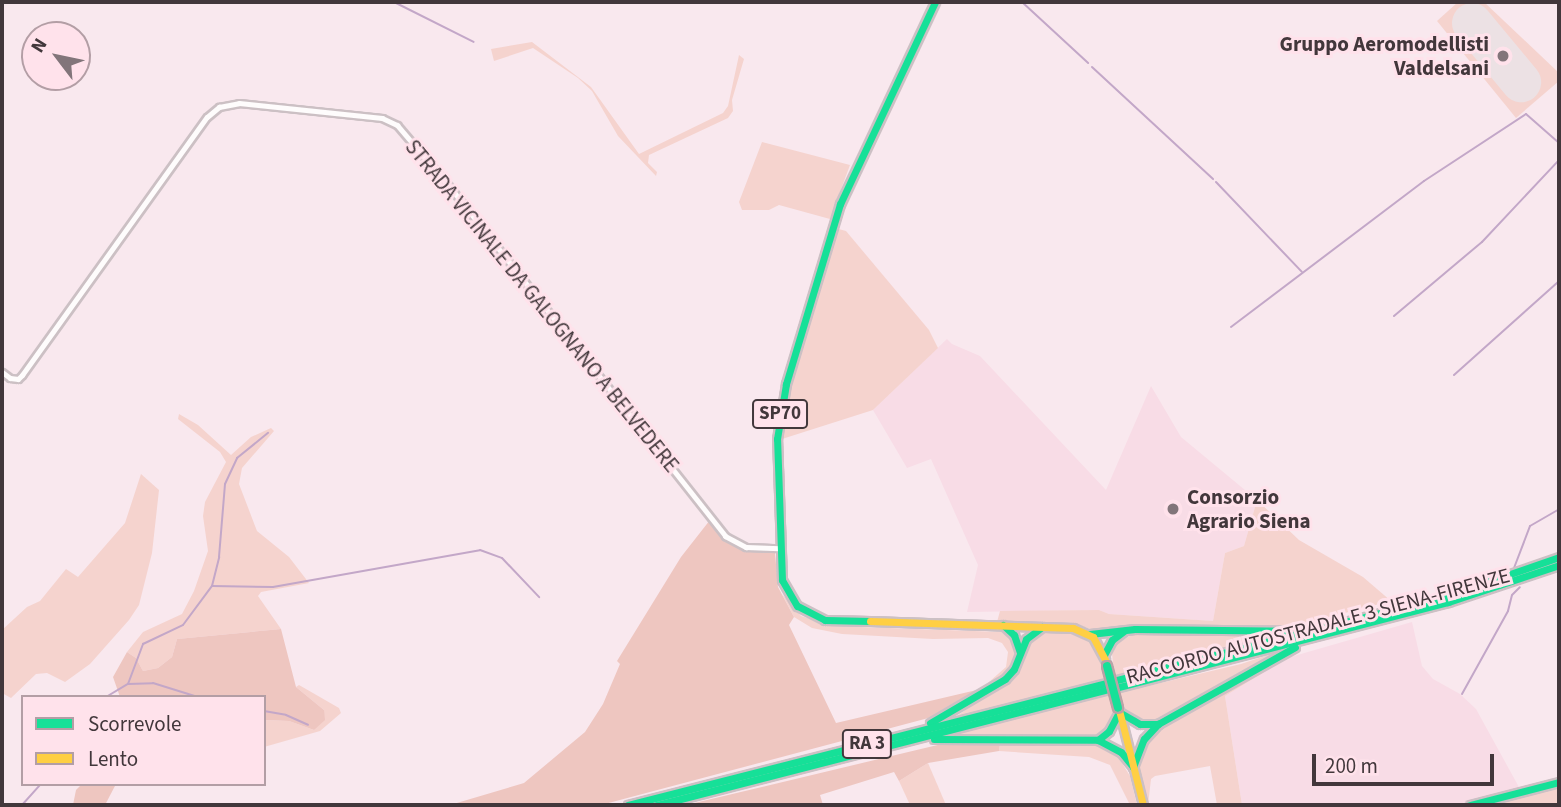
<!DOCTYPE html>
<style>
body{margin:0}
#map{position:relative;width:1561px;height:807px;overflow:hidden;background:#f9e8ee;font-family:"Source Sans 3",sans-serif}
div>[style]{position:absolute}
.built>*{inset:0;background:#f8dce6}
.green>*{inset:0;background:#f5d3ce}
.forest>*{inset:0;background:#eec6c0}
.stream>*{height:2px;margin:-1px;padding:0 1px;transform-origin:1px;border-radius:1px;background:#c3a7c8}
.runway>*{height:40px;margin:-20px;padding:0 20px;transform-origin:20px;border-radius:20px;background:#ece1e4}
.roads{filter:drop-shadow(2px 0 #ccc0c4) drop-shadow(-2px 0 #ccc0c4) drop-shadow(0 2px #ccc0c4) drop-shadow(0 -2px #ccc0c4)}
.street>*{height:5px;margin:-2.5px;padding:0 2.5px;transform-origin:2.5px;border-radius:2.5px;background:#fefcfc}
.fast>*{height:7px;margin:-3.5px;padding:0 3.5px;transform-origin:3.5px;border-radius:3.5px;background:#16e098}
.slow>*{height:7px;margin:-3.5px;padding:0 3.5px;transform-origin:3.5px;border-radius:3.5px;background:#ffcf43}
.bridges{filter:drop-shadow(2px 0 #baa2a6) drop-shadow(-2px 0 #baa2a6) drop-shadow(0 2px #baa2a6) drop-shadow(0 -2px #baa2a6)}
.fast-bridge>*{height:8px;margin:-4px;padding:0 4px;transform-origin:4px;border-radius:4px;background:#16e098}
.dots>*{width:19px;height:19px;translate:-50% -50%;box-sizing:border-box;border:4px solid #ffe2eb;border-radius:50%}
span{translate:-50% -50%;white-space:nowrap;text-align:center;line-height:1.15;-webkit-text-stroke:6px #ffe2eb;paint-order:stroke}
.shield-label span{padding:2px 5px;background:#ffe2eb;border:2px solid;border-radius:5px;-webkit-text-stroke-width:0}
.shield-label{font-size:19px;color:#42373b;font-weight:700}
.poi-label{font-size:21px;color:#42373b;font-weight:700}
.right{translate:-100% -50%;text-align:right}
.left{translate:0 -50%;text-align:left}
.street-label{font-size:21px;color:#42373b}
.frame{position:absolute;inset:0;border:4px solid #42373b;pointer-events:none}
.legend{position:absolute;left:21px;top:695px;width:245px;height:91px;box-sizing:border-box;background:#ffe2eb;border:2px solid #b39ea5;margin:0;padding:9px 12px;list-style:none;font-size:21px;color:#42373b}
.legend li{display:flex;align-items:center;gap:14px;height:35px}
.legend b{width:35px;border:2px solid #b39ea5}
.north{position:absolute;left:21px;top:21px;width:70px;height:70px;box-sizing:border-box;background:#ffe2eb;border:2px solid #b39ea5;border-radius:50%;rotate:302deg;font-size:19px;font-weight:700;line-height:28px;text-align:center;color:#42373b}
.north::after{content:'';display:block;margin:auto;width:24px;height:32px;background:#82757a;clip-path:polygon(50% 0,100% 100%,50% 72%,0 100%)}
.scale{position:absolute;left:1312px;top:754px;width:182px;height:32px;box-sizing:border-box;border:4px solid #42373b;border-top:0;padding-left:9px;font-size:21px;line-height:24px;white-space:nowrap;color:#42373b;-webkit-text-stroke:5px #ffe2eb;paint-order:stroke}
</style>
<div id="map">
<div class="built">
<div style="clip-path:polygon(947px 339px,952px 344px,980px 356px,1106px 490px,1151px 386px,1181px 437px,1257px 500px,1244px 546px,1225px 553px,1213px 621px,1109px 614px,1099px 610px,967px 612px,978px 565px,931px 459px,907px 468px,873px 410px)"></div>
<div style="clip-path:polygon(1412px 622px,1422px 666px,1433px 679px,1460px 694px,1476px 709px,1520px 789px,1454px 805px,1242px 805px,1225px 696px,1287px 658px)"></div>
</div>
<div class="green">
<div style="clip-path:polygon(1458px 2px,1484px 2px,1559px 73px,1559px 81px,1516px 118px,1437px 21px)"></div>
<div style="clip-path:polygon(532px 42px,591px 87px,639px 154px,723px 113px,728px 106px,739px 55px,744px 59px,732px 100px,733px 111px,728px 118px,649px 155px,648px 163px,657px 172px,656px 176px,618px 136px,592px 91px,578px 78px,533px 48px,494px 61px,491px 49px)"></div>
<div style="clip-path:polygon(762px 142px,850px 165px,830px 219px,779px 205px,769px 210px,742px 210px,739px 202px)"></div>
<div style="clip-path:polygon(835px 228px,846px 231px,929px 330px,938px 348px,873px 410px,782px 439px,785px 410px)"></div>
<div style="clip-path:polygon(179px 414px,198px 425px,231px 455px,251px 437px,271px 428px,274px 431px,242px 468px,239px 484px,257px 531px,289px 557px,309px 583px,261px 592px,258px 596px,281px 629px,177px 639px,172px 657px,158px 668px,143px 671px,136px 658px,127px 652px,143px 632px,182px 614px,194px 591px,208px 551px,203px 516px,205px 502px,226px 462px,220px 452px,178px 419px)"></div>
<div style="clip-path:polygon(141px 474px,159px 490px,152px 553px,139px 605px,129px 620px,90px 664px,65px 682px,47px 673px,36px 674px,11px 698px,2px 693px,2px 630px,27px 607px,40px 601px,66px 569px,78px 577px,125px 523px)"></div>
<div style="clip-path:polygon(1257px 500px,1299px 540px,1363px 577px,1391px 601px,1291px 627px,1271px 629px,1134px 624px,1093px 630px,1073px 623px,997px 622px,1000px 611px,1099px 610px,1109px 614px,1213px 621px,1225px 553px,1244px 546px)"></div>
<div style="clip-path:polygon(782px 594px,801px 616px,833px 626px,1002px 632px,1011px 638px,1015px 649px,1013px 664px,1005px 674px,981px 689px,1006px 667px,1008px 652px,1002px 643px,988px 638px,933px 639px,842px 634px,812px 628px,794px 617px)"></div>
<div style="clip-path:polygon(1045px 631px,1067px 632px,1091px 642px,1099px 652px,1106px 678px,954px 718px,1011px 679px,1028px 642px)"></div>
<div style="clip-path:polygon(1133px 634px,1267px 636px,1268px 638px,1114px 676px,1112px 653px,1116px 644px)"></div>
<div style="clip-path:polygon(1274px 653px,1155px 721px,1143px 722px,1122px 707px,1118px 693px,1241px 664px)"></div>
<div style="clip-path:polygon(1280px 657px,1287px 658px,1225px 696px,1242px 805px,1217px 805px,1210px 766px,1155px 776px,1151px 779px,1148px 805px,1140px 775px,1140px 758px,1145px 746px,1157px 730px)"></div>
<div style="clip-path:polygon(299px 685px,339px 708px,341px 713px,320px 731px,264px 747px,264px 720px,289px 721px,314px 730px,324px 710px,296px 687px)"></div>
<div style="clip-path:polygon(1110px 695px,1114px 709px,1111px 723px,1095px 737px,958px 734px)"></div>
<div style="clip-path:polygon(1000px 744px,1095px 745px,1109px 750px,1117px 755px,1130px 776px,1137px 805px,1130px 805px,1110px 765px,1089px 757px,999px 751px)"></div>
<div style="clip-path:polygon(928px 763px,946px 805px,910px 805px,899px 781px)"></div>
<div style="clip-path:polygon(1559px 788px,1559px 805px,1481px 805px)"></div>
</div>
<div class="forest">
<div style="clip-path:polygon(710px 520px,728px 542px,740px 548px,775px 553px,778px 587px,794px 617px,789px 625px,836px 723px,981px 689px,936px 716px,601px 805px,450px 805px,524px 783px,585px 732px,603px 704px,620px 664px,617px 661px,681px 557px)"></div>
<div style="clip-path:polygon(281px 629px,296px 687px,324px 710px,325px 720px,314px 730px,289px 721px,264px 720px,264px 697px,120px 697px,113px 677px,127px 652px,136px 658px,143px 671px,158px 668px,172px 657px,177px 639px)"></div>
<div style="clip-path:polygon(946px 743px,1000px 744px,999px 751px,928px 763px,899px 781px,894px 772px,820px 795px,823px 805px,686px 805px)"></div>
<div style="clip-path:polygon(82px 784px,116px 784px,105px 805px,73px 805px,76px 790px)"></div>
</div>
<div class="stream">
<div style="left:394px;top:2px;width:89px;rotate:26.6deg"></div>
<div style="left:1022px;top:2px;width:90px;rotate:42.7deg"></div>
<div style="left:1092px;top:67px;width:165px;rotate:42.8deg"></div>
<div style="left:1216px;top:182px;width:124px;rotate:46.3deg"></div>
<div style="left:1394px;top:316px;width:115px;rotate:-40.1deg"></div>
<div style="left:1482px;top:242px;width:112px;rotate:-46.8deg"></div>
<div style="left:1231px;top:327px;width:242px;rotate:-37.1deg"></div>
<div style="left:1424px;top:181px;width:122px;rotate:-33.3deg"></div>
<div style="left:1526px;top:114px;width:44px;rotate:41.3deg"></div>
<div style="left:1454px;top:375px;width:141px;rotate:-41.8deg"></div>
<div style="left:1514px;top:568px;width:45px;rotate:-69.1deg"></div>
<div style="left:1530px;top:526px;width:34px;rotate:-30deg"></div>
<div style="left:212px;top:586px;width:61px;rotate:0.9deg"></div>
<div style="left:273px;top:587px;width:210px;rotate:-10.1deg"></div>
<div style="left:480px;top:550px;width:23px;rotate:20deg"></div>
<div style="left:502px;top:558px;width:54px;rotate:46.5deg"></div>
<div style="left:128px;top:684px;width:25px;rotate:-2deg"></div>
<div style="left:153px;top:683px;width:47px;rotate:17.3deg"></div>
<div style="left:1462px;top:694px;width:95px;rotate:-61deg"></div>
<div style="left:1508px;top:611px;width:16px;rotate:-76deg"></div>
<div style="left:1512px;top:595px;width:11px;rotate:-45deg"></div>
<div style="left:106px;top:697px;width:26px;rotate:-31deg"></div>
<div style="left:128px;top:684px;width:43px;rotate:-69.4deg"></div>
<div style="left:143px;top:644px;width:44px;rotate:-25.4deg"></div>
<div style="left:183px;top:625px;width:49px;rotate:-53.4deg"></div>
<div style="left:212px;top:586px;width:30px;rotate:-76deg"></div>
<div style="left:219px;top:557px;width:73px;rotate:-85.3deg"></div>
<div style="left:225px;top:484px;width:29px;rotate:-65deg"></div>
<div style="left:237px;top:458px;width:40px;rotate:-39deg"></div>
<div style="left:264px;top:711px;width:22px;rotate:10deg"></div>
<div style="left:286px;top:715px;width:24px;rotate:24deg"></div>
<div style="left:22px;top:805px;width:28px;rotate:-48deg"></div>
</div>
<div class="runway">
<div style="left:1472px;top:23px;width:77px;rotate:50.3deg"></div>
</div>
<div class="roads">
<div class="street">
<div style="left:2px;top:372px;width:10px;rotate:37deg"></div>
<div style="left:10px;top:378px;width:8px;rotate:7deg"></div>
<div style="left:18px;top:379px;width:6px;rotate:-45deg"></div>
<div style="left:22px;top:375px;width:317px;rotate:-54.4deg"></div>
<div style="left:207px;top:117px;width:16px;rotate:-40deg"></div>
<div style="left:219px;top:107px;width:20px;rotate:-11deg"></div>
<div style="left:239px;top:103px;width:144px;rotate:6deg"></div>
<div style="left:382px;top:118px;width:17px;rotate:25deg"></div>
<div style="left:397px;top:125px;width:80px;rotate:49.6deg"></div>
<div style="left:449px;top:186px;width:446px;rotate:51.7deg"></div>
<div style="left:725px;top:536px;width:24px;rotate:28deg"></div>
<div style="left:746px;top:547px;width:33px;rotate:2deg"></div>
</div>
<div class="fast">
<div style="left:870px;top:621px;width:45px;rotate:-178.7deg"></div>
<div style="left:825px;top:620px;width:31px;rotate:-153deg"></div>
<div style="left:797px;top:606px;width:30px;rotate:-120deg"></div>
<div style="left:782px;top:580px;width:141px;rotate:-92deg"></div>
<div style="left:777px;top:439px;width:56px;rotate:-80.7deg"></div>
<div style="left:786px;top:384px;width:188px;rotate:-73.3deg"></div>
<div style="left:840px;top:204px;width:223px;rotate:-64.8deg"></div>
<div style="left:1003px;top:625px;width:15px;rotate:42deg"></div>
<div style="left:1014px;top:635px;width:18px;rotate:71deg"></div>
<div style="left:1090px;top:634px;width:45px;rotate:-6.3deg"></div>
<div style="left:1135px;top:629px;width:153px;rotate:0.7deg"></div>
<div style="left:1104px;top:655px;width:17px;rotate:-62deg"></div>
<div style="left:1112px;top:640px;width:15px;rotate:-37deg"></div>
<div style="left:1117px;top:680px;width:341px;rotate:-14.3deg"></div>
<div style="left:1447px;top:596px;width:119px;rotate:-19.2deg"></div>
<div style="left:1119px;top:687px;width:340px;rotate:-14.5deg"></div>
<div style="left:1448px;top:602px;width:117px;rotate:-18.4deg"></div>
<div style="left:930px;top:723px;width:87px;rotate:-30.4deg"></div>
<div style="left:1005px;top:679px;width:13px;rotate:-48deg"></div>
<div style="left:1014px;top:669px;width:32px;rotate:-68deg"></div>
<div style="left:1026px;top:639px;width:20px;rotate:-37deg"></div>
<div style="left:934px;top:739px;width:164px;rotate:0.3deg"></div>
<div style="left:1098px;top:740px;width:26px;rotate:28deg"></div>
<div style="left:1121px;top:752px;width:19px;rotate:51deg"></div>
<div style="left:1098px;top:740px;width:14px;rotate:-39deg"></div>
<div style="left:1109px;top:731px;width:21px;rotate:-62deg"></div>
<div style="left:1119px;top:712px;width:24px;rotate:30deg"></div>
<div style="left:1140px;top:724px;width:18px"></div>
<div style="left:1133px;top:767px;width:30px;rotate:-69deg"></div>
<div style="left:1144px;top:739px;width:21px;rotate:-47deg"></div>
<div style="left:1158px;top:724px;width:157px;rotate:-29.3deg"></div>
<div style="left:628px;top:805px;width:493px;rotate:-14.3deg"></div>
<div style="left:657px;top:805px;width:463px;rotate:-14.4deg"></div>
<div style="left:1470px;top:805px;width:92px;rotate:-14.5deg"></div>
</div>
<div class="slow">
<div style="left:870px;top:621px;width:203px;rotate:2deg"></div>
<div style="left:1073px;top:628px;width:22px;rotate:24deg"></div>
<div style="left:1093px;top:637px;width:26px;rotate:62deg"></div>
<div style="left:1119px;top:710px;width:98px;rotate:75.8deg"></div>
</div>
</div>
<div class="bridges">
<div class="fast-bridge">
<div style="left:1107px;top:666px;width:43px;rotate:75.3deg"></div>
</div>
</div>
<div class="dots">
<div style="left:1503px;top:56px;background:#82757a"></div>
<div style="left:1173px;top:509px;background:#82757a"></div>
</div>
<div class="shield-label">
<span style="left:780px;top:414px">SP70</span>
<span style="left:867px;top:744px">RA 3</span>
</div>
<div class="poi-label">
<span class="right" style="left:1489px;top:56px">Gruppo Aeromodellisti<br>Valdelsani</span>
<span class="left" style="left:1187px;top:509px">Consorzio<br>Agrario Siena</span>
</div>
<div class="street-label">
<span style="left:542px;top:306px;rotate:51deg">STRADA VICINALE DA GALOGNANO A BELVEDERE</span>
<span style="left:1318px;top:626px;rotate:-15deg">RACCORDO AUTOSTRADALE 3 SIENA-FIRENZE</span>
</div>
<div class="frame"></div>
<ul class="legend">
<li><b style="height:9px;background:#16e098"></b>Scorrevole</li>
<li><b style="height:9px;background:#ffcf43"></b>Lento</li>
</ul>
<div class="north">N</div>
<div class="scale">200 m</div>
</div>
